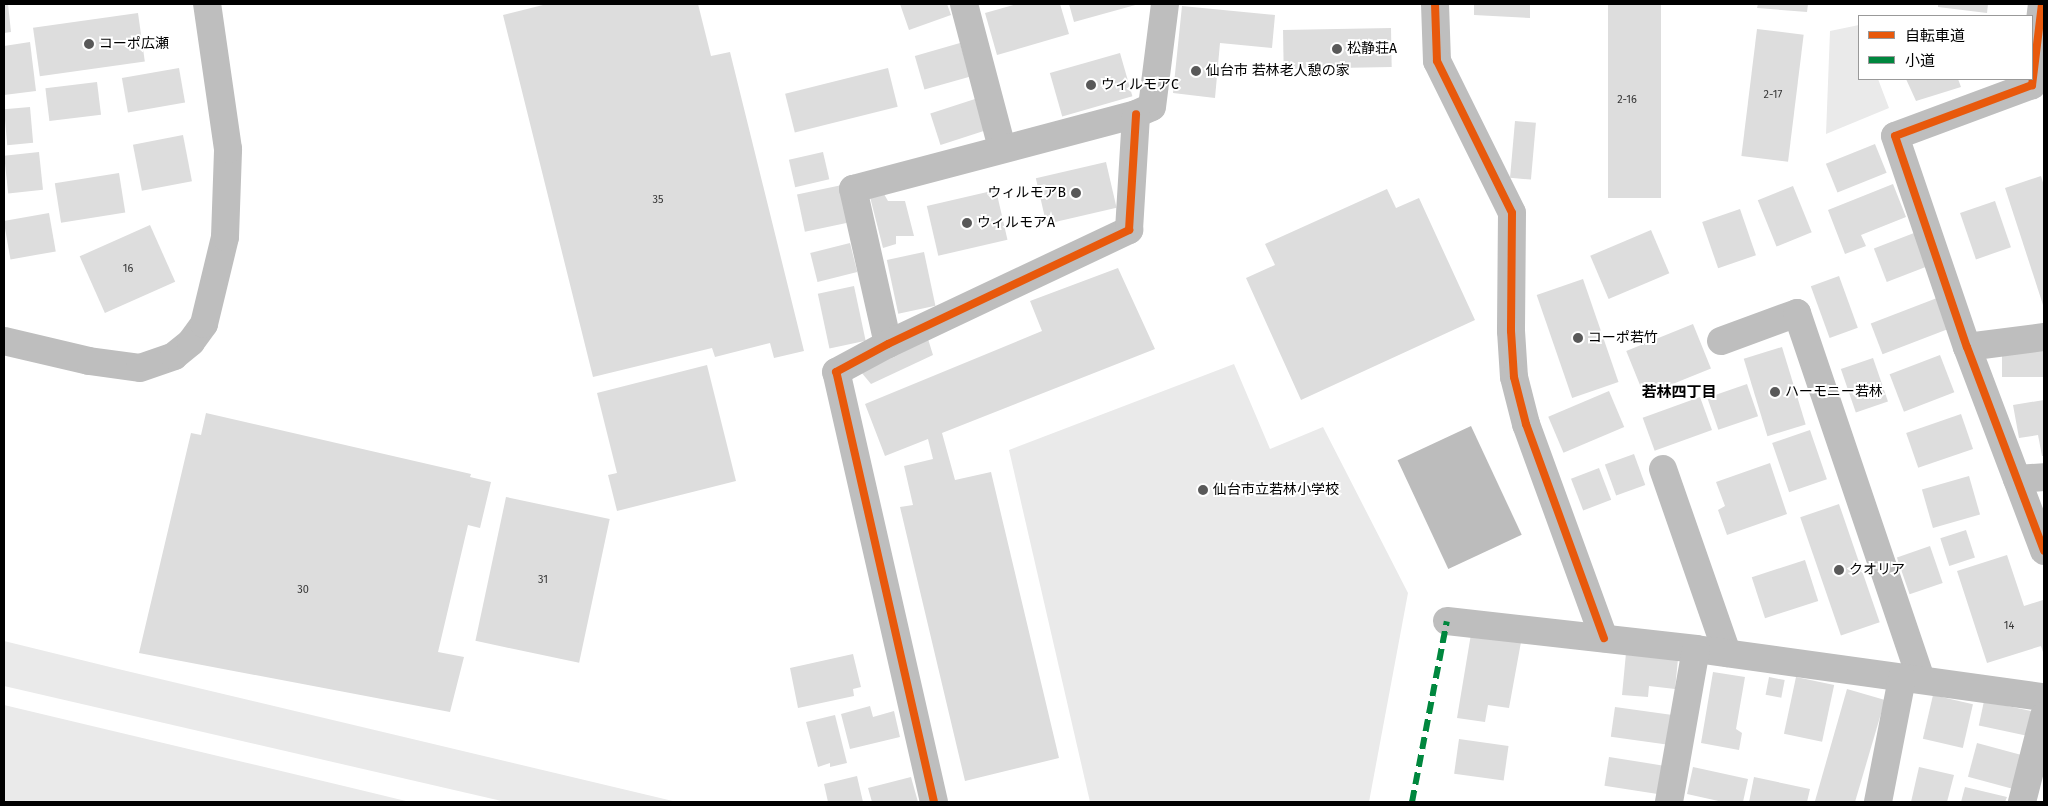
<!DOCTYPE html>
<meta charset="utf-8">
<style>
body{margin:0}
#map{position:relative;width:2048px;height:806px;overflow:hidden;background:#fff;font-family:"Fira Sans","Noto Sans JP",sans-serif}
div>[style]{position:absolute}
.green>*{inset:0;background:#eaeaea}
.water>*{inset:0;background:#bcbcbc;transform-origin:0 0}
.building>*{inset:0;background:#ddd;transform-origin:0 0}
.minor>*{height:28px;margin:-14px;padding:0 14px;transform-origin:14px;border-radius:14px;background:#bebebe}
.tertiary>*{height:28px;margin:-14px;padding:0 14px;transform-origin:14px;border-radius:14px;background:#bebebe}
.quiet>*{height:6px;margin-top:-3px;transform-origin:0;background:repeating-linear-gradient(90deg,#00873e 0 12px,transparent 0 18px)}
.cycleway>*{height:8px;margin:-4px;padding:0 4px;transform-origin:4px;border-radius:4px;background:#e8590c}
.dots>*{width:14px;height:14px;translate:-50% -50%;box-sizing:border-box;border:2px solid #fff;border-radius:50%}
span{translate:-50% -50%;white-space:nowrap;text-align:center;line-height:1.15;-webkit-text-stroke:4px #fff;paint-order:stroke}
.number-label{font-size:11px;color:#373737}
.number-label span{-webkit-text-stroke-width:0}
.poi-label{font-size:14px;color:#000}
.left{translate:0 -50%;text-align:left}
.right{translate:-100% -50%;text-align:right}
.neighbourhood-label{font-size:15px;color:#000;font-weight:700}
.frame{position:absolute;inset:0;border:5px solid #000;pointer-events:none}
.legend{position:absolute;left:1858px;top:15px;width:175px;height:65px;box-sizing:border-box;background:#fff;border:1px solid #999;margin:0;padding:6px 9px;list-style:none;font-size:15px;color:#000}
.legend li{display:flex;align-items:center;gap:10px;height:25px}
.legend b{width:25px;border:1px solid #999}
</style>
<div id="map">
<div class="green">
<div style="clip-path:polygon(1859px 25px,1859px 79px,1878px 79px,1889px 108px,1826px 134px,1830px 31px)"></div>
<div style="clip-path:polygon(1234px 364px,1270px 449px,1323px 427px,1408px 593px,1369px 802px,1090px 802px,1009px 450px)"></div>
<div style="clip-path:polygon(4px 641px,114px 668px,677px 802px,506px 802px,4px 686px)"></div>
<div style="clip-path:polygon(4px 705px,348px 787px,410px 802px,4px 802px)"></div>
</div>
<div class="water">
<div style="left:1471px;top:426px;width:120px;height:81px;rotate:65deg"></div>
</div>
<div class="building">
<div style="clip-path:polygon(4px 4px,8px 4px,11px 32px,4px 33px)"></div>
<div style="clip-path:polygon(547px 4px,698px 4px,711px 56px,730px 52px,804px 351px,774px 358px,770px 343px,715px 357px,712px 348px,593px 377px,503px 15px)"></div>
<div style="clip-path:polygon(900px 4px,947px 4px,951px 15px,909px 30px)"></div>
<div style="clip-path:polygon(1017px 4px,1060px 4px,1069px 34px,997px 55px,985px 13px)"></div>
<div style="clip-path:polygon(1069px 4px,1139px 4px,1074px 22px)"></div>
<div style="clip-path:polygon(1474px 4px,1530px 4px,1530px 18px,1474px 15px)"></div>
<div style="left:1608px;top:4px;width:53px;height:194px"></div>
<div style="clip-path:polygon(1758px 4px,1808px 4px,1807px 12px,1757px 8px)"></div>
<div style="clip-path:polygon(1938px 4px,1988px 4px,1987px 13px,1938px 7px)"></div>
<div style="clip-path:polygon(1182px 6px,1275px 15px,1272px 48px,1220px 43px,1215px 98px,1173px 93px)"></div>
<div style="left:138px;top:13px;width:49px;height:106px;rotate:82deg"></div>
<div style="left:1391px;top:28px;width:39px;height:108px;rotate:89deg"></div>
<div style="left:1757px;top:29px;width:47px;height:128px;rotate:7deg"></div>
<div style="clip-path:polygon(30px 42px,36px 91px,4px 95px,4px 46px)"></div>
<div style="left:960px;top:43px;width:35px;height:47px;rotate:74deg"></div>
<div style="left:1120px;top:53px;width:45px;height:73px;rotate:74deg"></div>
<div style="left:179px;top:68px;width:35px;height:58px;rotate:80deg"></div>
<div style="left:888px;top:68px;width:40px;height:106px;rotate:76deg"></div>
<div style="clip-path:polygon(1906px 79px,1958px 79px,1961px 87px,1916px 101px)"></div>
<div style="left:97px;top:82px;width:33px;height:52px;rotate:83deg"></div>
<div style="left:975px;top:99px;width:33px;height:47px;rotate:72deg"></div>
<div style="left:30px;top:107px;width:36px;height:26px;rotate:85deg"></div>
<div style="left:1515px;top:121px;width:21px;height:57px;rotate:5deg"></div>
<div style="left:183px;top:135px;width:47px;height:51px;rotate:79deg"></div>
<div style="left:1875px;top:144px;width:31px;height:53px;rotate:68deg"></div>
<div style="left:39px;top:152px;width:38px;height:35px;rotate:84deg"></div>
<div style="left:823px;top:152px;width:28px;height:35px;rotate:77deg"></div>
<div style="left:1106px;top:162px;width:47px;height:72px;rotate:77deg"></div>
<div style="left:119px;top:173px;width:40px;height:65px;rotate:81deg"></div>
<div style="clip-path:polygon(2041px 176px,2044px 186px,2044px 308px,2005px 188px)"></div>
<div style="clip-path:polygon(1893px 184px,1906px 217px,1861px 235px,1866px 246px,1845px 254px,1828px 210px)"></div>
<div style="left:842px;top:185px;width:38px;height:46px;rotate:78deg"></div>
<div style="left:1793px;top:186px;width:50px;height:38px;rotate:68deg"></div>
<div style="clip-path:polygon(1387px 189px,1396px 208px,1419px 198px,1475px 320px,1301px 400px,1246px 278px,1275px 265px,1265px 244px)"></div>
<div style="left:996px;top:190px;width:51px;height:71px;rotate:77deg"></div>
<div style="clip-path:polygon(884px 194px,888px 201px,905px 201px,914px 236px,896px 236px,896px 244px,883px 248px,870px 197px)"></div>
<div style="left:1995px;top:201px;width:49px;height:37px;rotate:71deg"></div>
<div style="left:1740px;top:209px;width:49px;height:40px;rotate:71deg"></div>
<div style="left:49px;top:213px;width:39px;height:46px;rotate:80deg"></div>
<div style="left:150px;top:225px;width:62px;height:77px;rotate:66deg"></div>
<div style="left:1651px;top:230px;width:47px;height:66px;rotate:67deg"></div>
<div style="left:1914px;top:233px;width:36px;height:43px;rotate:69deg"></div>
<div style="left:850px;top:243px;width:30px;height:41px;rotate:76deg"></div>
<div style="left:924px;top:252px;width:55px;height:38px;rotate:78deg"></div>
<div style="clip-path:polygon(1118px 268px,1155px 349px,942px 433px,955px 480px,991px 472px,1059px 758px,965px 781px,900px 507px,913px 505px,904px 466px,933px 459px,928px 439px,885px 456px,865px 404px,1042px 331px,1030px 301px)"></div>
<div style="left:1839px;top:276px;width:55px;height:30px;rotate:70deg"></div>
<div style="left:1583px;top:279px;width:109px;height:49px;rotate:71deg"></div>
<div style="left:854px;top:286px;width:56px;height:37px;rotate:78deg"></div>
<div style="left:1937px;top:298px;width:33px;height:71px;rotate:69deg"></div>
<div style="left:1693px;top:324px;width:48px;height:72px;rotate:68deg"></div>
<div style="clip-path:polygon(928px 339px,933px 355px,871px 384px,861px 372px)"></div>
<div style="left:1782px;top:347px;width:81px;height:40px;rotate:73deg"></div>
<div style="left:2044px;top:347px;width:30px;height:42px;rotate:90deg"></div>
<div style="left:1940px;top:355px;width:40px;height:54px;rotate:69deg"></div>
<div style="left:1873px;top:358px;width:46px;height:34px;rotate:71deg"></div>
<div style="clip-path:polygon(707px 365px,736px 481px,617px 511px,608px 475px,617px 473px,597px 393px)"></div>
<div style="left:1747px;top:384px;width:34px;height:42px;rotate:71deg"></div>
<div style="left:1609px;top:391px;width:39px;height:66px;rotate:67deg"></div>
<div style="left:1700px;top:397px;width:35px;height:61px;rotate:70deg"></div>
<div style="clip-path:polygon(2044px 400px,2044px 456px,2042px 456px,2038px 435px,2019px 438px,2013px 405px)"></div>
<div style="clip-path:polygon(206px 413px,471px 474px,470px 477px,491px 482px,480px 528px,468px 525px,438px 652px,464px 657px,450px 712px,139px 653px,191px 433px,201px 435px)"></div>
<div style="left:1961px;top:414px;width:37px;height:58px;rotate:71deg"></div>
<div style="left:1810px;top:430px;width:52px;height:40px;rotate:71deg"></div>
<div style="left:1634px;top:454px;width:33px;height:31px;rotate:70deg"></div>
<div style="clip-path:polygon(1770px 463px,1787px 514px,1727px 535px,1718px 510px,1725px 506px,1716px 482px)"></div>
<div style="left:1599px;top:468px;width:34px;height:30px;rotate:69deg"></div>
<div style="left:1969px;top:476px;width:40px;height:49px;rotate:74deg"></div>
<div style="left:506px;top:497px;width:106px;height:147px;rotate:12deg"></div>
<div style="left:1839px;top:504px;width:125px;height:41px;rotate:71deg"></div>
<div style="left:1966px;top:530px;width:29px;height:27px;rotate:72deg"></div>
<div style="left:1930px;top:546px;width:39px;height:35px;rotate:71deg"></div>
<div style="clip-path:polygon(2007px 555px,2024px 606px,2043px 600px,2044px 655px,2041px 646px,1987px 663px,1957px 571px)"></div>
<div style="left:1805px;top:560px;width:43px;height:56px;rotate:72deg"></div>
<div style="clip-path:polygon(1471px 634px,1521px 642px,1509px 708px,1488px 705px,1485px 722px,1457px 718px)"></div>
<div style="clip-path:polygon(1626px 653px,1678px 659px,1675px 689px,1649px 686px,1648px 697px,1622px 695px)"></div>
<div style="clip-path:polygon(853px 654px,861px 687px,853px 689px,854px 696px,798px 708px,790px 668px)"></div>
<div style="clip-path:polygon(1713px 672px,1745px 677px,1736px 729px,1742px 733px,1739px 750px,1701px 743px)"></div>
<div style="left:1769px;top:677px;width:16px;height:18px;rotate:11deg"></div>
<div style="left:1796px;top:677px;width:39px;height:58px;rotate:12deg"></div>
<div style="clip-path:polygon(1847px 689px,1885px 700px,1855px 802px,1820px 802px,1815px 801px)"></div>
<div style="left:1933px;top:695px;width:41px;height:45px;rotate:13deg"></div>
<div style="left:1984px;top:701px;width:48px;height:25px;rotate:12deg"></div>
<div style="clip-path:polygon(870px 706px,873px 717px,894px 711px,900px 737px,850px 749px,841px 714px)"></div>
<div style="left:1615px;top:707px;width:58px;height:30px;rotate:8deg"></div>
<div style="clip-path:polygon(835px 715px,847px 763px,830px 767px,830px 763px,818px 767px,806px 722px)"></div>
<div style="left:1459px;top:739px;width:50px;height:35px;rotate:8deg"></div>
<div style="left:1977px;top:743px;width:47px;height:35px;rotate:15deg"></div>
<div style="left:1609px;top:757px;width:57px;height:29px;rotate:9deg"></div>
<div style="clip-path:polygon(1693px 767px,1748px 779px,1743px 802px,1723px 802px,1687px 794px)"></div>
<div style="clip-path:polygon(1919px 767px,1954px 775px,1947px 802px,1911px 802px)"></div>
<div style="clip-path:polygon(857px 776px,863px 802px,828px 802px,824px 784px)"></div>
<div style="clip-path:polygon(911px 777px,918px 802px,872px 802px,868px 788px)"></div>
<div style="clip-path:polygon(1754px 777px,1810px 789px,1807px 802px,1749px 802px)"></div>
<div style="clip-path:polygon(1965px 787px,2007px 797px,2005px 802px,1961px 802px)"></div>
</div>
<div class="minor">
<div style="left:964px;top:4px;width:149px;rotate:75.2deg"></div>
<div style="left:1435px;top:4px;width:57px;rotate:88deg"></div>
<div style="left:1437px;top:61px;width:169px;rotate:63.7deg"></div>
<div style="left:1512px;top:213px;width:118px;rotate:90.5deg"></div>
<div style="left:1511px;top:331px;width:46px;rotate:86.3deg"></div>
<div style="left:1514px;top:377px;width:49px;rotate:75.7deg"></div>
<div style="left:1526px;top:424px;width:228px;rotate:70deg"></div>
<div style="left:2042px;top:4px;width:82px;rotate:97deg"></div>
<div style="left:2032px;top:85px;width:146px;rotate:159.6deg"></div>
<div style="left:1895px;top:136px;width:223px;rotate:71.2deg"></div>
<div style="left:1967px;top:347px;width:218px;rotate:69.3deg"></div>
<div style="left:1721px;top:341px;width:81px;rotate:-20.2deg"></div>
<div style="left:1797px;top:313px;width:387px;rotate:71.3deg"></div>
<div style="left:888px;top:344px;width:159px;rotate:-102.7deg"></div>
<div style="left:853px;top:189px;width:293px;rotate:-14.8deg"></div>
<div style="left:1136px;top:114px;width:17px;rotate:-24deg"></div>
<div style="left:1152px;top:107px;width:104px;rotate:-82.8deg"></div>
<div style="left:1967px;top:347px;width:78px;rotate:-7.4deg"></div>
<div style="left:1663px;top:469px;width:195px;rotate:70.8deg"></div>
<div style="left:2017px;top:479px;width:27px;rotate:-4deg"></div>
<div style="left:1447px;top:621px;width:251px;rotate:6.4deg"></div>
<div style="left:1696px;top:649px;width:351px;rotate:7.9deg"></div>
<div style="left:934px;top:802px;width:441px;rotate:-102.8deg"></div>
<div style="left:836px;top:372px;width:59px;rotate:-28.3deg"></div>
<div style="left:888px;top:344px;width:267px;rotate:-25.3deg"></div>
<div style="left:1129px;top:230px;width:116px;rotate:-86.5deg"></div>
<div style="left:1669px;top:802px;width:155px;rotate:-80deg"></div>
<div style="left:1878px;top:802px;width:126px;rotate:-79deg"></div>
<div style="left:2022px;top:802px;width:89px;rotate:-75.7deg"></div>
</div>
<div class="tertiary">
<div style="left:4px;top:341px;width:87px;rotate:13.2deg"></div>
<div style="left:89px;top:361px;width:51px;rotate:7.8deg"></div>
<div style="left:140px;top:368px;width:36px;rotate:-19deg"></div>
<div style="left:174px;top:356px;width:22px;rotate:-39deg"></div>
<div style="left:191px;top:342px;width:22px;rotate:-54deg"></div>
<div style="left:204px;top:324px;width:89px;rotate:-76.4deg"></div>
<div style="left:225px;top:237px;width:88px;rotate:-88deg"></div>
<div style="left:228px;top:149px;width:147px;rotate:-98.2deg"></div>
</div>
<div class="quiet">
<div style="left:1412px;top:802px;width:184px;rotate:-79.1deg"></div>
</div>
<div class="cycleway">
<div style="left:1435px;top:4px;width:57px;rotate:88deg"></div>
<div style="left:1437px;top:61px;width:169px;rotate:63.7deg"></div>
<div style="left:1512px;top:213px;width:118px;rotate:90.5deg"></div>
<div style="left:1511px;top:331px;width:46px;rotate:86.3deg"></div>
<div style="left:1514px;top:377px;width:49px;rotate:75.7deg"></div>
<div style="left:1526px;top:424px;width:228px;rotate:70deg"></div>
<div style="left:2042px;top:4px;width:82px;rotate:97deg"></div>
<div style="left:2032px;top:85px;width:146px;rotate:159.6deg"></div>
<div style="left:1895px;top:136px;width:223px;rotate:71.2deg"></div>
<div style="left:1967px;top:347px;width:218px;rotate:69.3deg"></div>
<div style="left:934px;top:802px;width:441px;rotate:-102.8deg"></div>
<div style="left:836px;top:372px;width:59px;rotate:-28.3deg"></div>
<div style="left:888px;top:344px;width:267px;rotate:-25.3deg"></div>
<div style="left:1129px;top:230px;width:116px;rotate:-86.5deg"></div>
</div>
<div class="dots">
<div style="left:89px;top:44px;background:#595959"></div>
<div style="left:1337px;top:49px;background:#595959"></div>
<div style="left:1196px;top:71px;background:#595959"></div>
<div style="left:1091px;top:85px;background:#595959"></div>
<div style="left:1076px;top:193px;background:#595959"></div>
<div style="left:967px;top:223px;background:#595959"></div>
<div style="left:1578px;top:338px;background:#595959"></div>
<div style="left:1775px;top:392px;background:#595959"></div>
<div style="left:1203px;top:490px;background:#595959"></div>
<div style="left:1839px;top:570px;background:#595959"></div>
</div>
<div class="number-label">
<span style="left:1773px;top:95px">2-17</span>
<span style="left:1627px;top:100px">2-16</span>
<span style="left:658px;top:200px">35</span>
<span style="left:128px;top:269px">16</span>
<span style="left:543px;top:580px">31</span>
<span style="left:303px;top:590px">30</span>
<span style="left:2009px;top:626px">14</span>
</div>
<div class="poi-label">
<span class="left" style="left:99px;top:44px">コーポ広瀬</span>
<span class="left" style="left:1347px;top:49px">松静荘A</span>
<span class="left" style="left:1206px;top:71px">仙台市 若林老人憩の家</span>
<span class="left" style="left:1101px;top:85px">ウィルモアC</span>
<span class="right" style="left:1066px;top:193px">ウィルモアB</span>
<span class="left" style="left:977px;top:223px">ウィルモアA</span>
<span class="left" style="left:1588px;top:338px">コーポ若竹</span>
<span class="left" style="left:1785px;top:392px">ハーモニー若林</span>
<span class="left" style="left:1213px;top:490px">仙台市立若林小学校</span>
<span class="left" style="left:1849px;top:570px">クオリア</span>
</div>
<div class="neighbourhood-label">
<span style="left:1679px;top:393px">若林四丁目</span>
</div>
<div class="frame"></div>
<ul class="legend">
<li><b style="height:6px;background:#e8590c"></b>自転車道</li>
<li><b style="height:6px;background:#00873e"></b>小道</li>
</ul>
</div>
